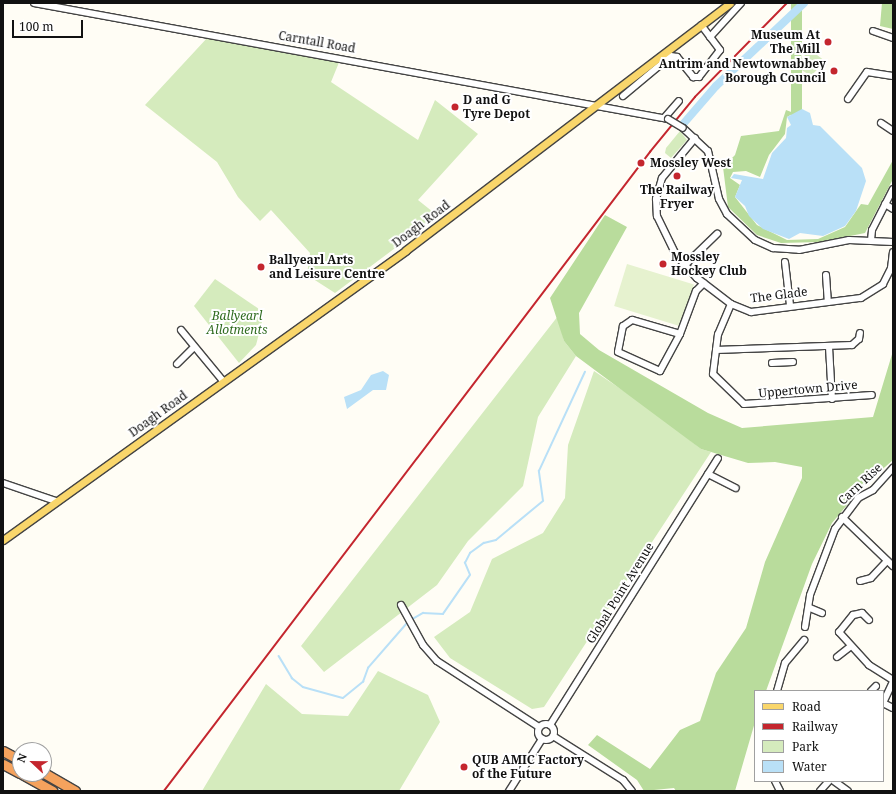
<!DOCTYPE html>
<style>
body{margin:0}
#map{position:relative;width:896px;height:794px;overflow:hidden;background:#fffdf5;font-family:"Noto Serif",serif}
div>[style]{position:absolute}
.green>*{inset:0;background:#d5ebbd}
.forest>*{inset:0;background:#b9dc9c;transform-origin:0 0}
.pitch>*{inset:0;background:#e6f2cf;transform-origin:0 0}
.water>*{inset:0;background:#b9e0f7}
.stream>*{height:1.5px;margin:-0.75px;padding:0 0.75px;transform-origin:0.75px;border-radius:0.75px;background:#b9e0f7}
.river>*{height:8px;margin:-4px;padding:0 4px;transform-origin:4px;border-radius:4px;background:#b9e0f7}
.roads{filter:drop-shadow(1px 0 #444) drop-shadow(-1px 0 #444) drop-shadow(0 1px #444) drop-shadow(0 -1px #444)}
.minor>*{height:6px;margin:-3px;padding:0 3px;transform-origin:3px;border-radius:3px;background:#fff}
.minor>.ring{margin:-3px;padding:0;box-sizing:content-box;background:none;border:6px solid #fff;border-radius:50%}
.major>*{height:7px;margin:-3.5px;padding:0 3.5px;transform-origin:3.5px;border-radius:3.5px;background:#f9d66b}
.highway>*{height:9px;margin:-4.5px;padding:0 4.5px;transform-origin:4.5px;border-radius:4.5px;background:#f5a25d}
.rail>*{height:1.5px;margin:-0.75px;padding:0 0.75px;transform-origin:0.75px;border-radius:0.75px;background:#c4262e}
.bridges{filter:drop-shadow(1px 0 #444) drop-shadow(-1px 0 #444) drop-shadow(0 1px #444) drop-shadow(0 -1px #444)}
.minor-bridge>*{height:6px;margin:-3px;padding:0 3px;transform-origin:3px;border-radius:3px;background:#fff}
.dots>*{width:11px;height:11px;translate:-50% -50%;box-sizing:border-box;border:2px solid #fff;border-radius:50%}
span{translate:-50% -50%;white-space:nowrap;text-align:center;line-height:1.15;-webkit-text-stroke:4px #fff;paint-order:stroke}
.poi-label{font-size:12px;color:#111;font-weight:700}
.right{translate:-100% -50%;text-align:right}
.left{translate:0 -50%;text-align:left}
.street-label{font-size:12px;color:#111}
.park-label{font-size:12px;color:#2f6b1f;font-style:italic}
.frame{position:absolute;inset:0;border:4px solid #111;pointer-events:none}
.legend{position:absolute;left:754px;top:690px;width:130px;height:92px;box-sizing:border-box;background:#fff;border:1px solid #a0a0a0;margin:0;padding:5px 7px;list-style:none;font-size:12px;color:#111}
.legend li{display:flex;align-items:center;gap:8px;height:20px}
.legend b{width:20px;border:1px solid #a0a0a0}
.north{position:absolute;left:12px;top:742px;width:40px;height:40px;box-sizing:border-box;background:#fff;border:1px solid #a0a0a0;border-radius:50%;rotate:292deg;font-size:11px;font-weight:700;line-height:16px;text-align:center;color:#111}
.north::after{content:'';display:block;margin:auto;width:14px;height:18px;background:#c4262e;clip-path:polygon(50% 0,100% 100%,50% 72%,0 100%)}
.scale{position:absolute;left:12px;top:20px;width:71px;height:18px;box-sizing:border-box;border:2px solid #111;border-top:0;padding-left:5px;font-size:12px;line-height:14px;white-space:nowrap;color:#111;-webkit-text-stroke:3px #fff;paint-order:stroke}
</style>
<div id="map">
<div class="green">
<div style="clip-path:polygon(208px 37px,340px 60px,331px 82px,418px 140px,435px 100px,478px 134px,418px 200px,438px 216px,335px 293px,307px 275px,310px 253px,271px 210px,260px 221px,238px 197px,217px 162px,145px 105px)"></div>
<div style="clip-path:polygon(809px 49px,825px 61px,811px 76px,797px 67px)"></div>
<div style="clip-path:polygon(680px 131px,687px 140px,671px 158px,665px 153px,666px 148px)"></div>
<div style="clip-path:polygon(215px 279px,259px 309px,262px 322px,256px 345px,239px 363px,194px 306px)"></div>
<div style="clip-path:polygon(558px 316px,564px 341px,576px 356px,538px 417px,523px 486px,468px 541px,437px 585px,324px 672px,301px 646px)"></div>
<div style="clip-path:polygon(594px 371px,652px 410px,701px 449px,711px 452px,544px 707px,532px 709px,450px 658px,434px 637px,470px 612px,492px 559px,543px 533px,565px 498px,568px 445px)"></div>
<div style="clip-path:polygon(378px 671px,428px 695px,440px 722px,399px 791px,202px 791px,266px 684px,302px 714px,348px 716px)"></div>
</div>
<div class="forest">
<div style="left:791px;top:3px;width:11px;height:163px"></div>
<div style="clip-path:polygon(882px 3px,893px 3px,893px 29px,880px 26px)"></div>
<div style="clip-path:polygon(786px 110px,794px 113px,787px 117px,785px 134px,769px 155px,760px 177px,746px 171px,733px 172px,730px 178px,740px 185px,735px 197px,757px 225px,787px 240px,818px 239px,845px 227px,861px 204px,868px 205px,893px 160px,893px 179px,865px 233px,820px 242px,781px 243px,757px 235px,728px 207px,723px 167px,735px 155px,741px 136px,779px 131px)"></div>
<div style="clip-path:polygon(605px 215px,627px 227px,579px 313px,580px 334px,599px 350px,708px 413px,742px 428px,873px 417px,893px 351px,893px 460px,862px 487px,832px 523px,812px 564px,766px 691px,755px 691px,755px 722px,735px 791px,676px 791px,674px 788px,644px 791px,637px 780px,588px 745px,597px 735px,650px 769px,680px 730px,700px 721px,716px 673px,746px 628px,765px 562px,802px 478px,802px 467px,775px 462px,748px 463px,701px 449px,576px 356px,564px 341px,550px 298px)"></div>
</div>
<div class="pitch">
<div style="left:627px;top:264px;width:70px;height:44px;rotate:17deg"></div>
</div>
<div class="water">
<div style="clip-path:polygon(802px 109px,810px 113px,813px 125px,820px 126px,862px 168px,866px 181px,856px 211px,845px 226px,823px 236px,800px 233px,789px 239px,763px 229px,749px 216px,745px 206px,735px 197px,742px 180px,731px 178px,734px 174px,763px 179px,772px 153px,786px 138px,787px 128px,791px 125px,787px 117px)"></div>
<div style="clip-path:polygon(383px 371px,389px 375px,386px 390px,373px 390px,347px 409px,344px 397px,361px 390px,371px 375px)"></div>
</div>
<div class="stream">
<div style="left:411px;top:620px;width:14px;rotate:-30deg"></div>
<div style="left:423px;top:613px;width:20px;rotate:3deg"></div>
<div style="left:443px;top:614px;width:47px;rotate:-55.3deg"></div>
<div style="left:470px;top:575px;width:13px;rotate:-113deg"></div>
<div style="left:465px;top:563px;width:11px;rotate:-63deg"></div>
<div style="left:470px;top:553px;width:17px;rotate:-36deg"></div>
<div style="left:484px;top:543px;width:12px;rotate:-14deg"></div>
<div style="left:496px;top:540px;width:61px;rotate:-39.7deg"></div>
<div style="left:543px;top:501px;width:30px;rotate:-98deg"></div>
<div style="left:539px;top:471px;width:109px;rotate:-65.1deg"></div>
<div style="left:279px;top:656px;width:26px;rotate:59deg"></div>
<div style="left:292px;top:678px;width:14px;rotate:39deg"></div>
<div style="left:303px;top:687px;width:41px;rotate:15.4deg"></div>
<div style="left:343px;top:698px;width:26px;rotate:-39deg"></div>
<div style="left:363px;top:682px;width:15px;rotate:-70deg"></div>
<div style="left:368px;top:668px;width:61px;rotate:-49deg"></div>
</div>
<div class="river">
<div style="left:684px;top:123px;width:49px;rotate:-49.1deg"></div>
<div style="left:716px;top:86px;width:121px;rotate:-43.3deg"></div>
</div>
<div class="roads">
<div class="minor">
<div style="left:34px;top:3px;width:645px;rotate:10.37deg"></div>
<div style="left:873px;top:31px;width:21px;rotate:19deg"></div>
<div style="left:710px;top:37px;width:46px;rotate:-47.6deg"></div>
<div style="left:623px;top:96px;width:62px;rotate:-39.8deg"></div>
<div style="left:671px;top:56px;width:6px;rotate:9deg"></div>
<div style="left:677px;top:57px;width:26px;rotate:51deg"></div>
<div style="left:693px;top:77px;width:6px"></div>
<div style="left:699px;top:77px;width:34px;rotate:-52deg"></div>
<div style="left:720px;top:50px;width:31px;rotate:-127deg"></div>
<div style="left:848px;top:99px;width:33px;rotate:-55deg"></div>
<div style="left:867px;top:72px;width:26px;rotate:9deg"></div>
<div style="left:665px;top:117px;width:21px;rotate:-49deg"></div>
<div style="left:881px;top:123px;width:14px;rotate:34deg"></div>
<div style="left:683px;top:128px;width:34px;rotate:43deg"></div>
<div style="left:708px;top:151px;width:49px;rotate:77.1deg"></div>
<div style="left:719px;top:199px;width:17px;rotate:62deg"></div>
<div style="left:727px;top:214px;width:38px;rotate:43deg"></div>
<div style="left:755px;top:240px;width:20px;rotate:24deg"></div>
<div style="left:773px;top:248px;width:26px;rotate:4deg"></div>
<div style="left:799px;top:250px;width:51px;rotate:-11.3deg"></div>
<div style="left:849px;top:240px;width:44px;rotate:2.6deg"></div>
<div style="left:695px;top:138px;width:52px;rotate:129.5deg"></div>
<div style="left:662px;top:178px;width:22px;rotate:106deg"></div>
<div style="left:656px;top:199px;width:17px;rotate:87deg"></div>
<div style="left:657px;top:216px;width:43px;rotate:64deg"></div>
<div style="left:676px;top:255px;width:31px;rotate:48deg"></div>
<div style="left:697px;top:278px;width:43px;rotate:37.4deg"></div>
<div style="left:731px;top:304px;width:22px;rotate:22deg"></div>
<div style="left:751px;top:312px;width:111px;rotate:-7.3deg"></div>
<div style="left:861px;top:298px;width:26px;rotate:-32deg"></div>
<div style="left:883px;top:284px;width:18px;rotate:-63deg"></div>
<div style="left:891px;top:268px;width:16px;rotate:-83deg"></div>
<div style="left:885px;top:204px;width:9px;rotate:32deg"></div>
<div style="left:871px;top:240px;width:10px;rotate:-84deg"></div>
<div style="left:872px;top:230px;width:46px;rotate:-62.9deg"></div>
<div style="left:785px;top:262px;width:43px;rotate:83.4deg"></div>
<div style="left:685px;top:265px;width:45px;rotate:-44.1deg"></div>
<div style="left:826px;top:275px;width:27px;rotate:86deg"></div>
<div style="left:731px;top:304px;width:33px;rotate:113deg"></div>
<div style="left:718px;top:334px;width:40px;rotate:97.1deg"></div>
<div style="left:713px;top:374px;width:43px;rotate:44.1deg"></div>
<div style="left:744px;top:404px;width:128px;rotate:-4deg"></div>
<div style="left:181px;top:330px;width:66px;rotate:50.5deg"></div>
<div style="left:680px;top:334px;width:50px;rotate:-163.7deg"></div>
<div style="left:632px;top:320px;width:11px;rotate:146deg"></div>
<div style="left:623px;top:326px;width:26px;rotate:101deg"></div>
<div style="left:618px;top:352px;width:46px;rotate:24.3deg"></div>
<div style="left:660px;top:371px;width:42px;rotate:-61.6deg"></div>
<div style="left:680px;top:334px;width:46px;rotate:-69.6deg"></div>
<div style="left:696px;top:291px;width:11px;rotate:-45deg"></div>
<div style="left:829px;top:347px;width:52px;rotate:86.7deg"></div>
<div style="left:716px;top:350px;width:136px;rotate:-2.1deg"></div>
<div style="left:852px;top:345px;width:9px;rotate:-41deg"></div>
<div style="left:859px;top:339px;width:6px;rotate:-81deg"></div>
<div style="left:772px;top:363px;width:21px;rotate:-3deg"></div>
<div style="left:177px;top:364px;width:24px;rotate:-45deg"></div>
<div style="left:708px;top:474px;width:31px;rotate:27deg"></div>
<div style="left:3px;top:483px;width:56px;rotate:18.8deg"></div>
<div style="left:842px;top:517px;width:71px;rotate:43.9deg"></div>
<div style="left:860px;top:581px;width:11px;rotate:-15deg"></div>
<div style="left:871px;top:578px;width:23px;rotate:-47deg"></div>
<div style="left:401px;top:605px;width:46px;rotate:61.2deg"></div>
<div style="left:423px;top:645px;width:21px;rotate:49deg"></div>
<div style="left:437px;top:661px;width:121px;rotate:32.9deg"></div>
<div style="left:810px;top:608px;width:13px;rotate:23deg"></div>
<div style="left:869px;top:620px;width:10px;rotate:-135deg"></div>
<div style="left:862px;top:613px;width:9px;rotate:167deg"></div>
<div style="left:853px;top:615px;width:22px;rotate:129deg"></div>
<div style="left:839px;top:632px;width:45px;rotate:47.7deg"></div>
<div style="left:869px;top:665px;width:28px;rotate:32deg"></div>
<div style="left:805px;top:627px;width:32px;rotate:-81deg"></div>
<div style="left:810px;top:595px;width:71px;rotate:-69.3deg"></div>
<div style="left:835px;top:529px;width:39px;rotate:-53deg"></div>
<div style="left:858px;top:498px;width:17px;rotate:-28deg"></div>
<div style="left:873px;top:490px;width:30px;rotate:-48deg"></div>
<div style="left:837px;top:657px;width:16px;rotate:-38deg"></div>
<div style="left:777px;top:691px;width:29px;rotate:-74deg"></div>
<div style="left:785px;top:663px;width:30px;rotate:-50deg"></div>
<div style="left:871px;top:691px;width:7px;rotate:-45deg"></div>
<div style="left:883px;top:703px;width:23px;rotate:-65deg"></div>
<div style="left:883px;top:703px;width:11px;rotate:27deg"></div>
<div class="ring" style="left:538px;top:724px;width:10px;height:10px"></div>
<div style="left:550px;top:725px;width:315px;rotate:-57.8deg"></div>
<div style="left:553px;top:736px;width:83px;rotate:32.2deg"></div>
<div style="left:623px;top:780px;width:14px;rotate:51deg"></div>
<div style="left:775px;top:781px;width:11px;rotate:63deg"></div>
<div style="left:834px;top:781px;width:17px;rotate:36deg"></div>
<div style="left:509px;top:791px;width:62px;rotate:-57.6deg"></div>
<div style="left:820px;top:791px;width:13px;rotate:-48deg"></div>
</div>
<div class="major">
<div style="left:3px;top:540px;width:496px;rotate:-35.7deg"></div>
<div style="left:406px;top:250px;width:407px;rotate:-37.3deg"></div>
</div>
<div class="highway">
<div style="left:3px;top:751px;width:19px;rotate:28deg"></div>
<div style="left:3px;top:764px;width:19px;rotate:28deg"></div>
<div style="left:44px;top:773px;width:36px;rotate:30deg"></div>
<div style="left:22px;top:774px;width:35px;rotate:29deg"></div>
</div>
</div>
<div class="rail">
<div style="left:164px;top:791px;width:803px;rotate:-52.74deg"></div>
<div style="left:650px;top:152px;width:71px;rotate:-50.7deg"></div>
<div style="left:695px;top:97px;width:132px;rotate:-45.6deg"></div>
</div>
<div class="bridges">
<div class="minor-bridge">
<div style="left:668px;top:119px;width:17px;rotate:31deg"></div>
</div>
</div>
<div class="dots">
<div style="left:828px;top:42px;background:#c4262e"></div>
<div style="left:834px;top:71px;background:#c4262e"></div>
<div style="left:455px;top:107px;background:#c4262e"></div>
<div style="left:641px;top:163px;background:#c4262e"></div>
<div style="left:677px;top:176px;background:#c4262e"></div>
<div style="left:663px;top:264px;background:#c4262e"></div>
<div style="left:261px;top:267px;background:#c4262e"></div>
<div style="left:464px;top:767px;background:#c4262e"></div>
</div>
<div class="poi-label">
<span class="right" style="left:820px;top:42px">Museum At<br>The Mill</span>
<span class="right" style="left:826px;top:71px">Antrim and Newtownabbey<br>Borough Council</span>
<span class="left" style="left:463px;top:107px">D and G<br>Tyre Depot</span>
<span class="left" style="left:650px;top:163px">Mossley West</span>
<span style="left:677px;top:197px">The Railway<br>Fryer</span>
<span class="left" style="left:671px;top:264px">Mossley<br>Hockey Club</span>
<span class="left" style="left:269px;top:267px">Ballyearl Arts<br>and Leisure Centre</span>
<span class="left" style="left:472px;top:767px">QUB AMIC Factory<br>of the Future</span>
</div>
<div class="street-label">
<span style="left:317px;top:42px;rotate:10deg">Carntall Road</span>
<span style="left:421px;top:224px;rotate:-37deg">Doagh Road</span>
<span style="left:779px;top:295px;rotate:-7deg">The Glade</span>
<span style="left:808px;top:389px;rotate:-5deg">Uppertown Drive</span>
<span style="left:158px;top:414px;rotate:-36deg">Doagh Road</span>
<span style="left:860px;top:484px;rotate:-43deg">Carn Rise</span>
<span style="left:620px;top:593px;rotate:-58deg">Global Point Avenue</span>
</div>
<div class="park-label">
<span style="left:237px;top:323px">Ballyearl<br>Allotments</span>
</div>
<div class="frame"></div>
<ul class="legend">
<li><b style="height:5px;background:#f9d66b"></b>Road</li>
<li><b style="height:5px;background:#c4262e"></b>Railway</li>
<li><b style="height:11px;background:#d5ebbd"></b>Park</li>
<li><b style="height:11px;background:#b9e0f7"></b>Water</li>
</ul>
<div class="north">N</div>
<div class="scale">100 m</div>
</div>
